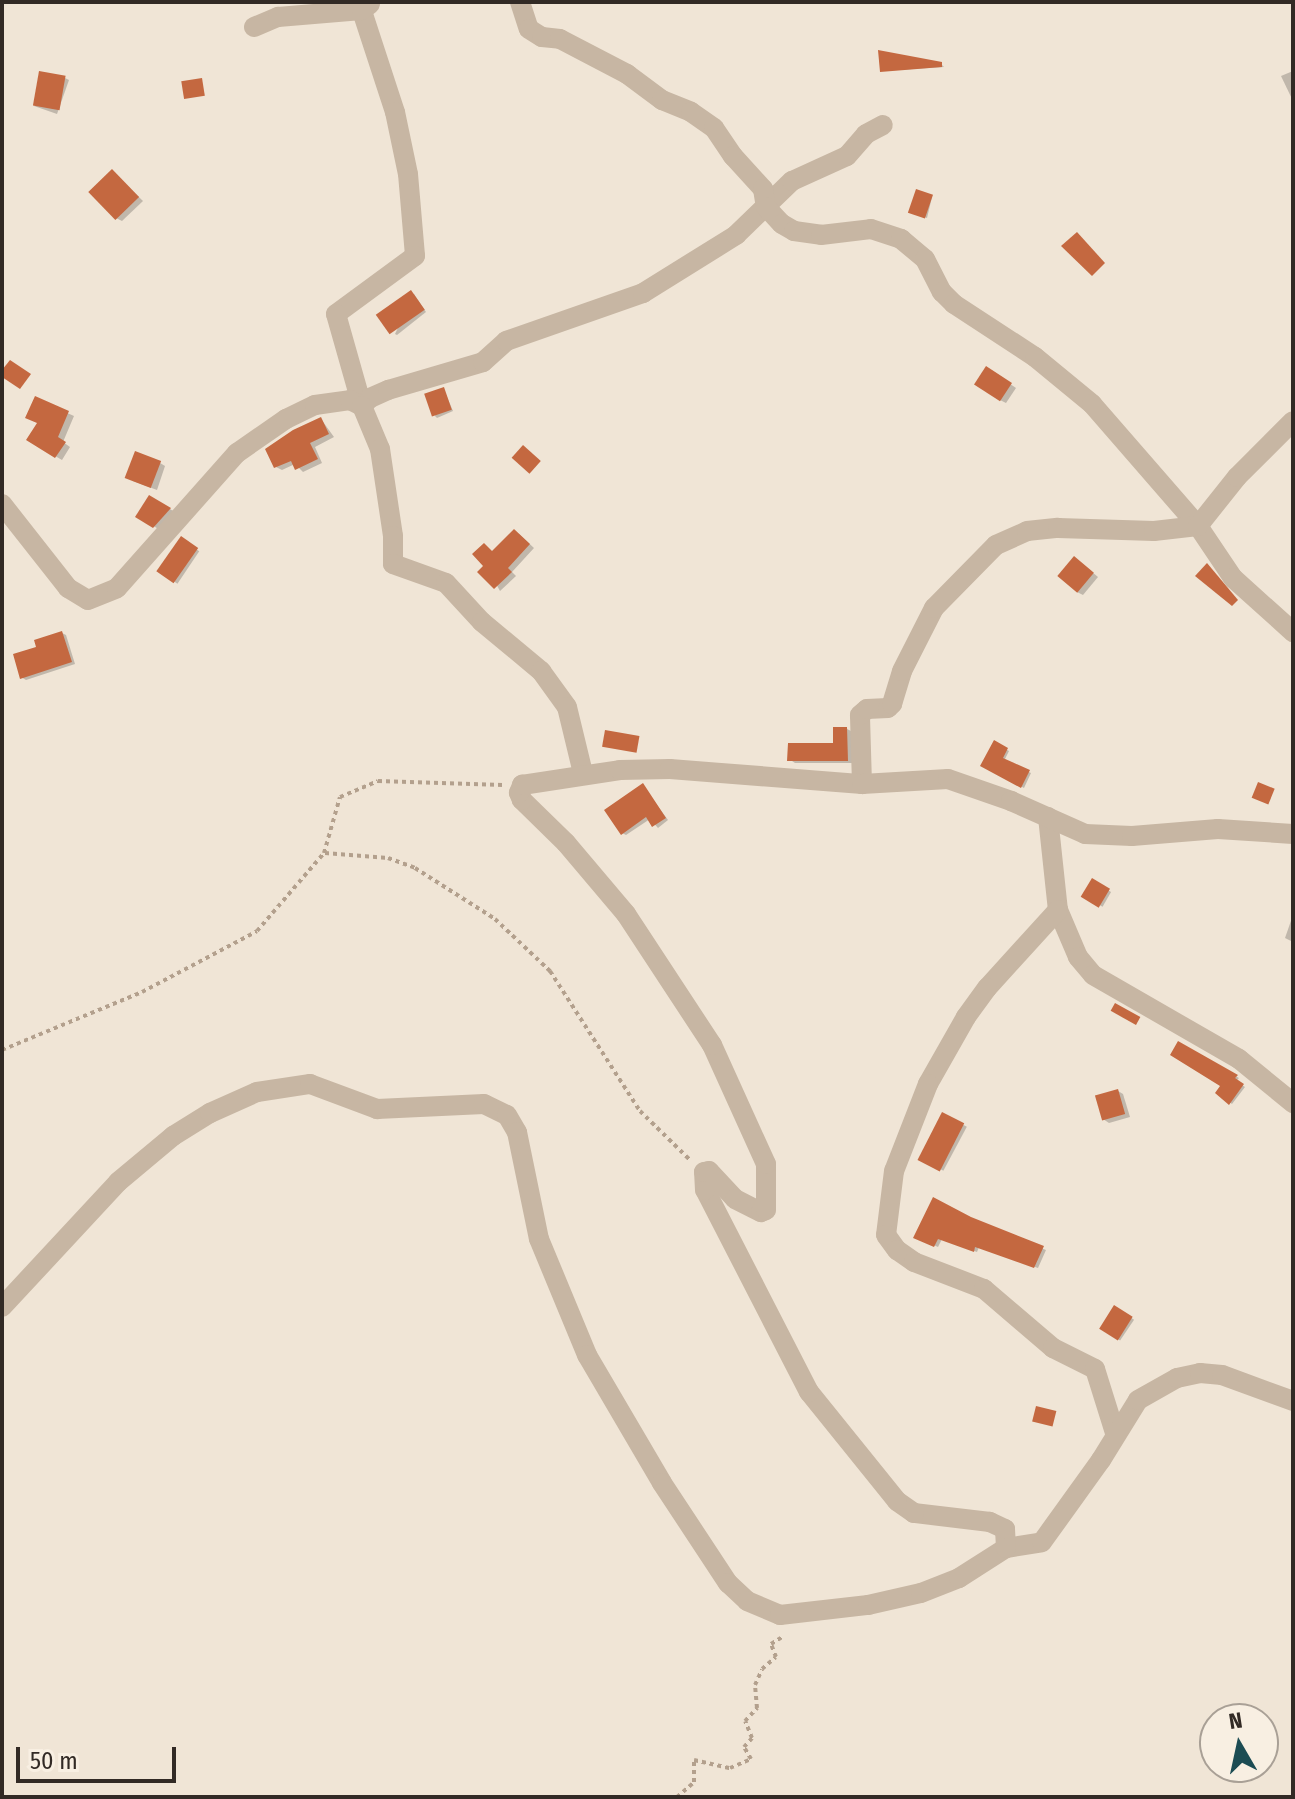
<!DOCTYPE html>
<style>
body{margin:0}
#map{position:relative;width:1295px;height:1799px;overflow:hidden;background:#f0e5d6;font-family:"Fira Sans Condensed",sans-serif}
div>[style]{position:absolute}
.shadow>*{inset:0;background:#0003;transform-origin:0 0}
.building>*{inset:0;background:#c46840;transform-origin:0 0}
.path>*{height:4px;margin-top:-2px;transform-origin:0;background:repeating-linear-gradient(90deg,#b3a08d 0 4px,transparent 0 8px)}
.minor>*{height:20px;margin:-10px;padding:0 10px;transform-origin:10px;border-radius:10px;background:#c7b6a3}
span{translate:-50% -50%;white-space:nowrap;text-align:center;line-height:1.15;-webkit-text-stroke:6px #f8efe2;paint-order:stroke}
.frame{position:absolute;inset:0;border:4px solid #322a25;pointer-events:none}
.north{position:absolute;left:1199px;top:1703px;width:80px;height:80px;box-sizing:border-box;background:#f8efe2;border:2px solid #a9a096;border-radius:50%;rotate:351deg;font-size:22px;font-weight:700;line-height:32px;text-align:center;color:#322a25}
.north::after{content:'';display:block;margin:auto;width:28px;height:36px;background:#1c4c53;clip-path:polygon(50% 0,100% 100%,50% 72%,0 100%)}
.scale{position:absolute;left:16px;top:1747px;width:160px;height:36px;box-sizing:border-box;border:4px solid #322a25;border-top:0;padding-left:10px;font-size:24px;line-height:28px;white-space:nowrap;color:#322a25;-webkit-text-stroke:6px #f8efe2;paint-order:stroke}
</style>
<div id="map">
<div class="shadow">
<div style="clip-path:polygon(941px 64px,944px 67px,882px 71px)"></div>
<div style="clip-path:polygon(1293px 71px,1293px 101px,1281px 76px)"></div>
<div style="clip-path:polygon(65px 78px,69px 80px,57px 114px,34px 106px)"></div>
<div style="clip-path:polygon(112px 171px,143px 201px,122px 221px,116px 218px)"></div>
<div style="clip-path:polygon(932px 197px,927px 218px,911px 212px)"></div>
<div style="clip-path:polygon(414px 294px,426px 312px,397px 335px,395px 334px)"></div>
<div style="clip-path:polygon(987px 368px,1016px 388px,1006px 403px,1000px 400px)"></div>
<div style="clip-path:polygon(444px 390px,453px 411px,437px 418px,435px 416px)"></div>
<div style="clip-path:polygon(36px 399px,74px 416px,63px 442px,70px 447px,62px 460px,28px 440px,39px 423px)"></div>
<div style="clip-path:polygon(321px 419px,334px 437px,315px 447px,322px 463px,303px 472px,295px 464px,282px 470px,276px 467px)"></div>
<div style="clip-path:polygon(160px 463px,165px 466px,157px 490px,133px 481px)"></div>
<div style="left:150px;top:497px;width:29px;height:23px;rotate:31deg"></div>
<div style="clip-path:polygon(519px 534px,534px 548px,512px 572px,516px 576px,500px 591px,486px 566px,493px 552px)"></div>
<div style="left:181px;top:539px;width:22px;height:39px;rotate:34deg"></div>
<div style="clip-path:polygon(1080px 562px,1098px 577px,1083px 595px,1077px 592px)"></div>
<div style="clip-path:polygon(62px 633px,66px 635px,75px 664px,26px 680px,21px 677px,39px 649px)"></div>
<div style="clip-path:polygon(847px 729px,853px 732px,854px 763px,795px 763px,789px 759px,835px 745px)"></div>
<div style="clip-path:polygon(994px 743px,1009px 751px,1004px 761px,1031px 773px,1024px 788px,982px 765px)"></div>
<div style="clip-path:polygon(643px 786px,668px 820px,658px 828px,650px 819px,626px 835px,622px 833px)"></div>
<div style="left:1092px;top:881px;width:22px;height:17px;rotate:30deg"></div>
<div style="clip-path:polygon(1293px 915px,1293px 942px,1285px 938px)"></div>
<div style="clip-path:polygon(1179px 1044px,1239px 1078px,1236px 1081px,1245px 1087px,1232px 1104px,1218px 1093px,1223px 1085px)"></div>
<div style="clip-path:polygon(1118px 1091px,1123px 1094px,1130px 1117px,1109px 1123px,1103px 1119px)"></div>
<div style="left:943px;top:1114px;width:27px;height:50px;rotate:28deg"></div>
<div style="clip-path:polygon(970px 1219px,1046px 1250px,1038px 1268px,979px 1247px,977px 1252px,942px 1239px,938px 1247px,916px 1237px)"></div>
<div style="left:1115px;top:1307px;width:23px;height:25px;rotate:34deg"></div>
</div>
<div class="building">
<div style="clip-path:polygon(878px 50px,942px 62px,942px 67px,880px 72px)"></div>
<div style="left:39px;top:71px;width:27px;height:35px;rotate:10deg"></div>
<div style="left:202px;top:78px;width:18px;height:21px;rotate:81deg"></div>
<div style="left:112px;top:169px;width:39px;height:33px;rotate:46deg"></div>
<div style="left:916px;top:189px;width:18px;height:25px;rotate:19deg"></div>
<div style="clip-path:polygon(1077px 232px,1105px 263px,1092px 276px,1061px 246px)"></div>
<div style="left:411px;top:290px;width:24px;height:43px;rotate:55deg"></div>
<div style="clip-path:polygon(10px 360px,31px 374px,20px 389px,2px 377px,2px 370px)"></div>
<div style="left:986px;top:366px;width:31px;height:22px;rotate:33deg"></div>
<div style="left:444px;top:387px;width:24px;height:21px;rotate:71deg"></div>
<div style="clip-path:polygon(35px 396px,69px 411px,58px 437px,66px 442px,55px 458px,26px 440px,37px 423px,25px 418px)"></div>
<div style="clip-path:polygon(321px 417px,329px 434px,310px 443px,318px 459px,295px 470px,291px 461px,274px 468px,265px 449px,293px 430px)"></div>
<div style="left:523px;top:445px;width:24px;height:17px;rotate:42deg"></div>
<div style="left:135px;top:451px;width:28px;height:29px;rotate:21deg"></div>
<div style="clip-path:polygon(149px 495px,171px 508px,153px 528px,135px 517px)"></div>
<div style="clip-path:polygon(514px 529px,530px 544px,508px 568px,512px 572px,494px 589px,477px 572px,483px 566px,472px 554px,484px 543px,492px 551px)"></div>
<div style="left:181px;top:536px;width:21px;height:43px;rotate:35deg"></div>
<div style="left:1074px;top:556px;width:26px;height:26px;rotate:40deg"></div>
<div style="clip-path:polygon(1207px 563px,1238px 600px,1232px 606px,1195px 576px)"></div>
<div style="clip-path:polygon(62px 631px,72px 662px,20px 679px,13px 654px,36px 647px,34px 640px)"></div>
<div style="clip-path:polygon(833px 727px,847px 727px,848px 761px,787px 761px,788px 743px,833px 743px)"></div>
<div style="left:605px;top:730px;width:35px;height:17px;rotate:10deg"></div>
<div style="clip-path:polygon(994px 740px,1008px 748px,1003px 758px,1030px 770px,1021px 788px,980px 766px)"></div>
<div style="left:1258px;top:782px;width:18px;height:17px;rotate:22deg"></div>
<div style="clip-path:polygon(643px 783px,666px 818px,652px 827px,646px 817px,621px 835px,604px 810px)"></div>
<div style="left:1092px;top:878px;width:21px;height:22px;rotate:31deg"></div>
<div style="left:1115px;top:1003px;width:29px;height:9px;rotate:29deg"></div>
<div style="clip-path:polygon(1178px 1041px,1238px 1075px,1235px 1078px,1244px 1084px,1229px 1105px,1215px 1093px,1220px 1086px,1170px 1055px)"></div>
<div style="left:1118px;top:1089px;width:26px;height:24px;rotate:74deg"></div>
<div style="left:942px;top:1112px;width:25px;height:54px;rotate:27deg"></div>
<div style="clip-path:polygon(933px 1197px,971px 1217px,1044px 1246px,1034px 1268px,975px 1247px,974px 1252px,938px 1239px,934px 1247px,913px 1238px)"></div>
<div style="left:1114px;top:1305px;width:22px;height:28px;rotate:32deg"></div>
<div style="left:1036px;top:1406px;width:21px;height:16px;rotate:14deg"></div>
</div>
<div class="path">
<div style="left:325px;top:853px;width:63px;rotate:4.5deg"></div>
<div style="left:388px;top:858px;width:29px;rotate:20deg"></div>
<div style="left:415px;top:868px;width:95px;rotate:32.5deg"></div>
<div style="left:495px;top:919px;width:76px;rotate:43.4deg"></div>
<div style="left:550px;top:971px;width:166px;rotate:57.3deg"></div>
<div style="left:640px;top:1111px;width:70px;rotate:44.4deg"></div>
<div style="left:2px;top:1050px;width:152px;rotate:-22.5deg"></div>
<div style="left:142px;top:992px;width:130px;rotate:-27.9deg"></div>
<div style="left:257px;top:931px;width:103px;rotate:-49.3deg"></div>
<div style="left:324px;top:853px;width:58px;rotate:-74.1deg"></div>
<div style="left:340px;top:797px;width:41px;rotate:-22.8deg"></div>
<div style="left:378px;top:781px;width:125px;rotate:1.8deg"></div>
<div style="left:677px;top:1797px;width:23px;rotate:-41deg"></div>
<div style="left:694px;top:1782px;width:22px;rotate:-90deg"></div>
<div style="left:694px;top:1760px;width:37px;rotate:13deg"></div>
<div style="left:730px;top:1768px;width:23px;rotate:-23deg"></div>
<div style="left:751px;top:1759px;width:14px;rotate:-120deg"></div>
<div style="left:744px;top:1747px;width:12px;rotate:-48deg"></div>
<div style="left:752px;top:1738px;width:18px;rotate:-112deg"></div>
<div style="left:745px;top:1721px;width:18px;rotate:-47deg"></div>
<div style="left:757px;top:1708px;width:23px;rotate:-95deg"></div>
<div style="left:755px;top:1685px;width:17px;rotate:-66deg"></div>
<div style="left:762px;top:1669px;width:18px;rotate:-41deg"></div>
<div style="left:776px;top:1657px;width:14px;rotate:-111deg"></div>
<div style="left:771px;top:1644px;width:13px;rotate:-32deg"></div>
</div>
<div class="minor">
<div style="left:359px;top:2px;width:116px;rotate:71.9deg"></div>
<div style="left:395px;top:112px;width:63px;rotate:78.2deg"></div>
<div style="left:408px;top:174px;width:82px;rotate:85.1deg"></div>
<div style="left:415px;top:256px;width:98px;rotate:143.7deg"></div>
<div style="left:336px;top:314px;width:96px;rotate:74.2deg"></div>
<div style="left:362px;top:406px;width:11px;rotate:-45deg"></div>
<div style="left:370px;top:398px;width:20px;rotate:-24deg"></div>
<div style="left:388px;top:390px;width:99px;rotate:-16.4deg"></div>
<div style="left:483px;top:362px;width:31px;rotate:-42deg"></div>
<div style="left:506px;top:341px;width:145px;rotate:-19.3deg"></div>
<div style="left:643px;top:293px;width:110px;rotate:-31.9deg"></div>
<div style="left:736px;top:235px;width:78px;rotate:-44deg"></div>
<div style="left:792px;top:181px;width:60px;rotate:-24.4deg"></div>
<div style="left:847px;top:156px;width:29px;rotate:-49deg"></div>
<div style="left:866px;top:134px;width:19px;rotate:-28deg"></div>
<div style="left:520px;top:2px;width:28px;rotate:72deg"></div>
<div style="left:529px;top:29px;width:15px;rotate:32deg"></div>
<div style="left:542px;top:37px;width:18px;rotate:6deg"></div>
<div style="left:560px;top:39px;width:76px;rotate:27.6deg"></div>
<div style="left:627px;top:74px;width:44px;rotate:36.6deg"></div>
<div style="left:662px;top:100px;width:31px;rotate:22deg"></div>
<div style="left:691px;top:112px;width:28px;rotate:35deg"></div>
<div style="left:714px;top:128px;width:34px;rotate:56deg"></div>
<div style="left:733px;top:156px;width:45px;rotate:47.7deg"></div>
<div style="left:763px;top:189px;width:18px;rotate:81deg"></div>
<div style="left:766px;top:207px;width:23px;rotate:47deg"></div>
<div style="left:782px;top:224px;width:14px;rotate:30deg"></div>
<div style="left:794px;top:231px;width:27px;rotate:8deg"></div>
<div style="left:821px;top:235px;width:50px;rotate:-6.8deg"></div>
<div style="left:871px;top:229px;width:32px;rotate:18deg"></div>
<div style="left:901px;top:239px;width:31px;rotate:40deg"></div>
<div style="left:925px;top:259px;width:37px;rotate:63deg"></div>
<div style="left:942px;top:292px;width:17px;rotate:45deg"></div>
<div style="left:954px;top:304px;width:97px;rotate:33.2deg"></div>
<div style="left:1035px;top:357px;width:74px;rotate:39.5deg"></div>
<div style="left:1092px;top:404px;width:162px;rotate:49deg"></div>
<div style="left:1198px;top:526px;width:63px;rotate:56.1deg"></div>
<div style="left:1233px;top:578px;width:81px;rotate:42deg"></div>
<div style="left:254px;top:27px;width:26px;rotate:-23deg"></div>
<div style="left:278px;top:17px;width:84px;rotate:-4.8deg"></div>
<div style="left:362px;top:10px;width:10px;rotate:-37deg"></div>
<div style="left:2px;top:504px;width:107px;rotate:51.8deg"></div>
<div style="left:68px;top:588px;width:23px;rotate:31deg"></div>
<div style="left:88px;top:600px;width:31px;rotate:-22deg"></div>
<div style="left:117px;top:588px;width:181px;rotate:-48.4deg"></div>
<div style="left:237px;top:453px;width:60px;rotate:-34.8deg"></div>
<div style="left:286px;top:419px;width:32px;rotate:-26deg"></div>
<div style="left:315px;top:405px;width:35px;rotate:-8deg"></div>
<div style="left:350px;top:400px;width:13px;rotate:27deg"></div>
<div style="left:362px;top:406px;width:47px;rotate:67.3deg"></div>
<div style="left:380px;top:449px;width:88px;rotate:81.5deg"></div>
<div style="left:393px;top:536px;width:28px;rotate:90deg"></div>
<div style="left:393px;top:564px;width:56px;rotate:19.7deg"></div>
<div style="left:446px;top:583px;width:53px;rotate:47.3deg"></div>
<div style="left:482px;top:622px;width:77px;rotate:39.7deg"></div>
<div style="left:541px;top:671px;width:44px;rotate:54.2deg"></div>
<div style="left:567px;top:707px;width:68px;rotate:76.4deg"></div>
<div style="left:862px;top:784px;width:69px;rotate:-91.7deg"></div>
<div style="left:860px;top:715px;width:9px;rotate:-41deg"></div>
<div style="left:867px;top:709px;width:21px;rotate:-3deg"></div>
<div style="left:888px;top:708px;width:6px;rotate:-45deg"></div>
<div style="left:892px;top:704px;width:34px;rotate:-73deg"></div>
<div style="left:902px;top:671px;width:71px;rotate:-63.1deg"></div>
<div style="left:934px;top:608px;width:88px;rotate:-45.5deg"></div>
<div style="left:996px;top:545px;width:34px;rotate:-24deg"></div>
<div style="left:1027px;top:531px;width:31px;rotate:-6deg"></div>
<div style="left:1058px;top:528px;width:96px;rotate:1.8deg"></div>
<div style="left:1154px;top:531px;width:44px;rotate:-6.5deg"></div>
<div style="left:1198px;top:526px;width:63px;rotate:-51.5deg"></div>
<div style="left:1237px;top:477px;width:79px;rotate:-45deg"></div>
<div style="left:1048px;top:817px;width:94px;rotate:83.9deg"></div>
<div style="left:1058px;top:910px;width:51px;rotate:66.9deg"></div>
<div style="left:1078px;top:957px;width:23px;rotate:50deg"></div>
<div style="left:1093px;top:975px;width:168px;rotate:29.9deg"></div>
<div style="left:1239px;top:1059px;width:70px;rotate:39.2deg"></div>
<div style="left:1058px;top:910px;width:105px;rotate:132.3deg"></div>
<div style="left:987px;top:988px;width:36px;rotate:126deg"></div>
<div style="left:966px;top:1017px;width:77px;rotate:119.6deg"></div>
<div style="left:928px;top:1084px;width:93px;rotate:111.3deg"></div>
<div style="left:894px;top:1171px;width:64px;rotate:97.1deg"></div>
<div style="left:886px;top:1235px;width:19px;rotate:54deg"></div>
<div style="left:897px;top:1250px;width:21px;rotate:35deg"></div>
<div style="left:914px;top:1262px;width:75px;rotate:21.1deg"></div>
<div style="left:984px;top:1289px;width:91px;rotate:40.5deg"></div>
<div style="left:1053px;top:1348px;width:47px;rotate:26.6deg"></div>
<div style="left:1095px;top:1369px;width:67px;rotate:72.6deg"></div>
<div style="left:2px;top:1307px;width:171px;rotate:-47.1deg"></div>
<div style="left:118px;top:1182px;width:72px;rotate:-39.9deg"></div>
<div style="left:173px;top:1136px;width:44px;rotate:-31.9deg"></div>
<div style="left:210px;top:1113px;width:51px;rotate:-24.1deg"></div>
<div style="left:257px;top:1092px;width:54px;rotate:-8.6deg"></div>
<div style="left:310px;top:1084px;width:72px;rotate:20.5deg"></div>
<div style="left:377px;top:1109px;width:107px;rotate:-2.7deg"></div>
<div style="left:484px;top:1104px;width:25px;rotate:26deg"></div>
<div style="left:507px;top:1115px;width:20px;rotate:60deg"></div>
<div style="left:517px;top:1132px;width:109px;rotate:78.4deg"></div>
<div style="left:539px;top:1239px;width:126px;rotate:67.5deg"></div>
<div style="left:587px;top:1355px;width:148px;rotate:59.6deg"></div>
<div style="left:662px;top:1483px;width:120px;rotate:56.6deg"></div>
<div style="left:728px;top:1583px;width:26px;rotate:43deg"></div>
<div style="left:747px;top:1601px;width:36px;rotate:23deg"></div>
<div style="left:780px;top:1615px;width:89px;rotate:-6.5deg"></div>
<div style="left:868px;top:1605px;width:54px;rotate:-12.8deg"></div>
<div style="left:921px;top:1593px;width:41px;rotate:-21.5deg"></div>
<div style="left:959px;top:1578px;width:56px;rotate:-32.6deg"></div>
<div style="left:1006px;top:1548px;width:36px;rotate:-9deg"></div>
<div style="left:1042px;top:1542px;width:101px;rotate:-54.3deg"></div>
<div style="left:1101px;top:1460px;width:70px;rotate:-58.3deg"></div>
<div style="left:1138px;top:1400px;width:45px;rotate:-29.4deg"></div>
<div style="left:1177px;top:1378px;width:24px;rotate:-12deg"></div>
<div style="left:1200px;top:1373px;width:22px;rotate:5deg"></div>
<div style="left:1222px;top:1375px;width:76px;rotate:20.1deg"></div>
<div style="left:1006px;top:1548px;width:19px;rotate:-93deg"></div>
<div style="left:1005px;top:1529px;width:17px;rotate:-155deg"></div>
<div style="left:990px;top:1522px;width:77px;rotate:-173.2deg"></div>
<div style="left:914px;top:1513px;width:21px;rotate:-145deg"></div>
<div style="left:897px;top:1501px;width:140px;rotate:-128.9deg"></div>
<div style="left:809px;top:1392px;width:227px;rotate:-117.2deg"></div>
<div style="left:705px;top:1190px;width:18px;rotate:-93deg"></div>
<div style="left:704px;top:1172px;width:5px;rotate:-11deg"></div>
<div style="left:709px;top:1171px;width:38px;rotate:47deg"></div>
<div style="left:735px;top:1199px;width:29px;rotate:27deg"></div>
<div style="left:761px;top:1212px;width:5px;rotate:-22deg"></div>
<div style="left:766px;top:1210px;width:46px;rotate:-90deg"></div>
<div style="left:766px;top:1164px;width:131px;rotate:-114.4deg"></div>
<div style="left:712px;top:1045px;width:157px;rotate:-123.3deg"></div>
<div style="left:626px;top:914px;width:93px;rotate:-130.2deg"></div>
<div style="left:566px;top:843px;width:62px;rotate:-135.7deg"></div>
<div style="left:522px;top:800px;width:8px;rotate:-113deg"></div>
<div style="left:519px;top:793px;width:9px;rotate:-69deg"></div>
<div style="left:522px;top:785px;width:99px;rotate:-8.7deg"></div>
<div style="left:620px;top:770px;width:50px;rotate:-1.1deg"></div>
<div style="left:670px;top:769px;width:193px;rotate:4.5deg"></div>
<div style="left:862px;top:784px;width:86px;rotate:-3.3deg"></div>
<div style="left:948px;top:779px;width:67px;rotate:19.2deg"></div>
<div style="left:1011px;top:801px;width:81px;rotate:24deg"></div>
<div style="left:1085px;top:834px;width:47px;rotate:2.4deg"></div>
<div style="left:1132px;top:836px;width:86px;rotate:-4.7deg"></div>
<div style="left:1218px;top:829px;width:75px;rotate:3.8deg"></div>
</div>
<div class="frame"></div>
<div class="north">N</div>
<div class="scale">50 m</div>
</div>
